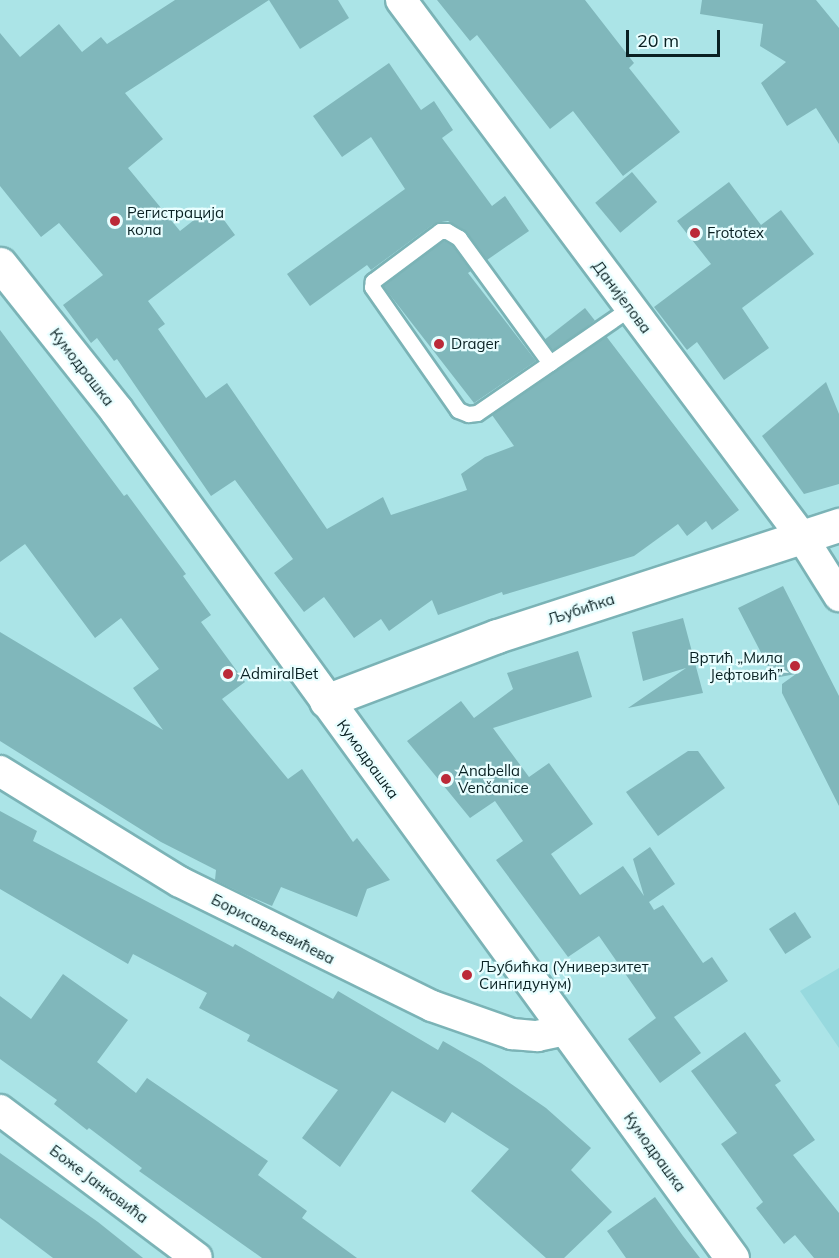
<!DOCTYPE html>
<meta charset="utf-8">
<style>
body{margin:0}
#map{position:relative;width:839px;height:1258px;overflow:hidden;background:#abe4e7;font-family:Mulish,sans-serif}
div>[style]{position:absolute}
.built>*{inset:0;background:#97d9de}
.building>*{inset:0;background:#80b7bb;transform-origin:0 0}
.roads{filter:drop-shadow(2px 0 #7bb3b6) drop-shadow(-2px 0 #7bb3b6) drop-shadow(0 2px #7bb3b6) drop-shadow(0 -2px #7bb3b6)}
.service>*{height:15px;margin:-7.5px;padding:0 7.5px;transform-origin:7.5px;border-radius:7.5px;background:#fff}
.minor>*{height:30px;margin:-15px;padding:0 15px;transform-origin:15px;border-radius:15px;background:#fff}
.tertiary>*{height:33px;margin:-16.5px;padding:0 16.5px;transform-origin:16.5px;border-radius:16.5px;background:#fff}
.dots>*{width:16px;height:16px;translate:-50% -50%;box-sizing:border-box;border:3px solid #e8feff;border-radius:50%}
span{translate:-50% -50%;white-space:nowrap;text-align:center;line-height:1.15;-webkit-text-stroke:4.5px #e8feff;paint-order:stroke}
.poi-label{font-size:15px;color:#092022}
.left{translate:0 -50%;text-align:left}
.right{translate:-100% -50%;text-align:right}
.street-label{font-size:15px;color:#092022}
.scale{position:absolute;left:626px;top:30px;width:94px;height:27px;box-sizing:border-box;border:3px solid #092022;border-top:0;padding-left:8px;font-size:18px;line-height:21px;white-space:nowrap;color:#092022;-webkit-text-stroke:4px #e8feff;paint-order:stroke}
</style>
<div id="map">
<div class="built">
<div style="clip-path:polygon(839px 968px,839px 1048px,800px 991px)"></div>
</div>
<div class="building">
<div style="clip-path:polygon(175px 0,269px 0,125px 93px,163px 139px,128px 168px,180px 231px,213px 205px,235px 235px,148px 301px,165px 324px,158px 329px,206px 398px,227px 383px,327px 529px,383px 497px,391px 515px,467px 490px,461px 474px,485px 457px,514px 446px,492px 415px,606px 336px,739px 510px,712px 530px,706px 521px,687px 536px,678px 524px,634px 556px,503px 595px,502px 592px,438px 615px,432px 600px,389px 631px,381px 619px,354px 638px,324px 597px,304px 612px,274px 573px,293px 559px,235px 480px,211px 496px,117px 359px,114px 361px,97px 338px,91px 343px,63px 305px,103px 275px,59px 223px,41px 237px,0 186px,0 33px,20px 57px,59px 24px,82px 52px,101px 37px,107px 44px)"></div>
<div style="clip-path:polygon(269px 0,338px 0,349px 18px,300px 49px)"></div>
<div style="clip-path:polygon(437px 0,585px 0,634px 63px,629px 68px,680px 132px,623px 176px,573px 111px,550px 129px,477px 35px,470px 41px)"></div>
<div style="clip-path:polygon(702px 0,816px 0,839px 28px,839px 144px,816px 108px,787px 126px,761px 83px,786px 62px,760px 46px,763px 24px,700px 14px)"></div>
<div style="clip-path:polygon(389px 63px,421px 110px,434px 101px,453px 130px,442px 138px,492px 206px,505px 196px,529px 231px,487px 260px,464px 230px,448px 221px,435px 223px,371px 270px,367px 265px,310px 306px,287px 274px,405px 189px,371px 137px,342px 157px,313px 116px)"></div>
<div style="left:632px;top:172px;width:39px;height:48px;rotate:50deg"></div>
<div style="clip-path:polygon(729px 182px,761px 225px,781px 210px,814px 254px,742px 308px,769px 348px,724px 380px,697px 342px,687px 350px,654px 307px,711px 264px,677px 221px)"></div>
<div style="clip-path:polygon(444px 241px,452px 245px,471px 271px,468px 273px,536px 361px,474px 403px,383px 286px)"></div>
<div style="left:585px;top:308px;width:16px;height:51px;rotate:52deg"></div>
<div style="clip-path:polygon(0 330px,124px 496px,127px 494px,186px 574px,183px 576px,211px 615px,201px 622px,245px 682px,222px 699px,288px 779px,302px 769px,353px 842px,357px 838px,390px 880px,367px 889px,357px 917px,281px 887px,272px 906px,244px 894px,215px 880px,216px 870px,161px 842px,0 741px,0 632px,163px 730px,133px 688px,159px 669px,121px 618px,95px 638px,25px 544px,0 562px)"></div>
<div style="clip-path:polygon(826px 382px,839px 414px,839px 484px,804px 494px,762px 436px)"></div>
<div style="clip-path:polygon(783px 586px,839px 696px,839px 806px,782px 693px,782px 684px,796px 674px,774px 678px,738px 608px)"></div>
<div style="clip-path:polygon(683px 618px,703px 693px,628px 708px,686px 668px,643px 681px,632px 632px)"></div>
<div style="clip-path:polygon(578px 651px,592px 697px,493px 728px,529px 777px,549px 763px,593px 824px,551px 854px,580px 895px,623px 866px,644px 896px,633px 859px,650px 847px,675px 884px,649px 902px,654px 910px,663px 905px,703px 963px,712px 957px,728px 981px,674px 1017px,701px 1053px,660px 1083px,628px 1039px,656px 1018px,599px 936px,568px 957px,496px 860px,523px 841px,495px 801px,470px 818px,407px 741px,461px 701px,474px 718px,513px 689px,507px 673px)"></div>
<div style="clip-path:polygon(688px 751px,698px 751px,725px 788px,658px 836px,626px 792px)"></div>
<div style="clip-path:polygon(0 811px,37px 831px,33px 841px,233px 947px,235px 944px,333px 999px,338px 991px,438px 1050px,443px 1041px,481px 1063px,546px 1108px,591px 1148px,571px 1170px,612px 1212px,564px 1258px,546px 1258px,471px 1191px,509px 1149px,452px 1112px,445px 1123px,392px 1091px,340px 1167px,302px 1138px,338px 1090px,247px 1041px,250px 1035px,199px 1008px,207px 993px,133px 954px,128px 964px,0 889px)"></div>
<div style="left:795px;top:912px;width:30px;height:31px;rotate:57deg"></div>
<div style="clip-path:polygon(63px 974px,128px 1020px,97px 1062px,136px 1093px,147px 1078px,268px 1161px,258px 1175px,307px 1211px,302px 1218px,357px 1258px,262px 1258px,139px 1171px,142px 1168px,89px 1128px,87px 1130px,54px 1104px,57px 1100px,0 1059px,0 996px,31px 1019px)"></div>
<div style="clip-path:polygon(745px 1032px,781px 1081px,775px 1085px,815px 1140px,793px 1155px,839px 1213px,839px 1258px,814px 1258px,795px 1235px,784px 1244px,756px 1208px,763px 1202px,721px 1144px,737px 1133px,691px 1071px)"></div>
<div style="clip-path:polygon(0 1153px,98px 1222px,143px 1258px,53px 1258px,0 1218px)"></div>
<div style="clip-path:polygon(655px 1197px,683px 1236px,700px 1258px,626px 1258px,607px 1231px)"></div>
</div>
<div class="roads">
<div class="service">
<div style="left:550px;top:363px;width:155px;rotate:-126.1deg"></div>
<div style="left:459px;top:238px;width:14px;rotate:-150deg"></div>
<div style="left:447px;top:231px;width:7px;rotate:180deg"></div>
<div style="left:440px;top:231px;width:84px;rotate:143.3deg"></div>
<div style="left:373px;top:281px;width:6px;rotate:99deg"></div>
<div style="left:372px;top:287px;width:150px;rotate:55deg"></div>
<div style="left:458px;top:410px;width:11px;rotate:22deg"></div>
<div style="left:468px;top:414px;width:9px;rotate:-6deg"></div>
<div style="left:477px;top:413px;width:88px;rotate:-34.4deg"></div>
<div style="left:550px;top:363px;width:97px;rotate:-34.5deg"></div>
</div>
<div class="minor">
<div style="left:401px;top:0;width:670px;rotate:53.25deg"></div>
<div style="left:802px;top:537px;width:70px;rotate:57.9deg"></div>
<div style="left:0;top:771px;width:211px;rotate:31.7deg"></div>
<div style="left:180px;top:882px;width:281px;rotate:26.2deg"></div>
<div style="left:432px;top:1006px;width:85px;rotate:19.3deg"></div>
<div style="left:512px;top:1034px;width:25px;rotate:5deg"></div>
<div style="left:537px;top:1036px;width:29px;rotate:-12deg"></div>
<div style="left:0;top:1110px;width:246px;rotate:36.9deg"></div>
</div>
<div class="tertiary">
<div style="left:0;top:264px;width:186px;rotate:51.5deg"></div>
<div style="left:116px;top:410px;width:1048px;rotate:54deg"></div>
<div style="left:326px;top:701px;width:183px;rotate:-20.8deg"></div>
<div style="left:497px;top:636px;width:360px;rotate:-18deg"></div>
</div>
</div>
<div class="dots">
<div style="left:115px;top:221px;background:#bb2a39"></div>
<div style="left:695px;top:233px;background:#bb2a39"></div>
<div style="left:439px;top:344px;background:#bb2a39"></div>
<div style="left:795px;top:666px;background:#bb2a39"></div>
<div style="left:228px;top:674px;background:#bb2a39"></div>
<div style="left:446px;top:779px;background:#bb2a39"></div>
<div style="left:467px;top:975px;background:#bb2a39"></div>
</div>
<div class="poi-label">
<span class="left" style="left:127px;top:221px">Регистрација<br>кола</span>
<span class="left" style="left:707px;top:233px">Frototex</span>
<span class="left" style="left:451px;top:344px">Drager</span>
<span class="right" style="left:783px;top:666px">Вртић „Мила<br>Јефтовић”</span>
<span class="left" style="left:240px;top:674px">AdmiralBet</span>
<span class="left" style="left:458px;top:779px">Anabella<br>Venčanice</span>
<span class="left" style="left:479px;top:975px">Љубићка (Универзитет<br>Сингидунум)</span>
</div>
<div class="street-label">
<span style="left:622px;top:297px;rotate:53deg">Данијелова</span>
<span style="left:82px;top:367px;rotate:52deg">Кумодрашка</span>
<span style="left:581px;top:609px;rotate:-18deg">Љубићка</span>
<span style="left:368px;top:759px;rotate:54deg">Кумодрашка</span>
<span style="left:273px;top:929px;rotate:27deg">Борисављевићева</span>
<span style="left:655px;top:1152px;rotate:54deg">Кумодрашка</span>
<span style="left:99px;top:1184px;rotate:37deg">Боже Јанковића</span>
</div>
<div class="scale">20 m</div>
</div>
